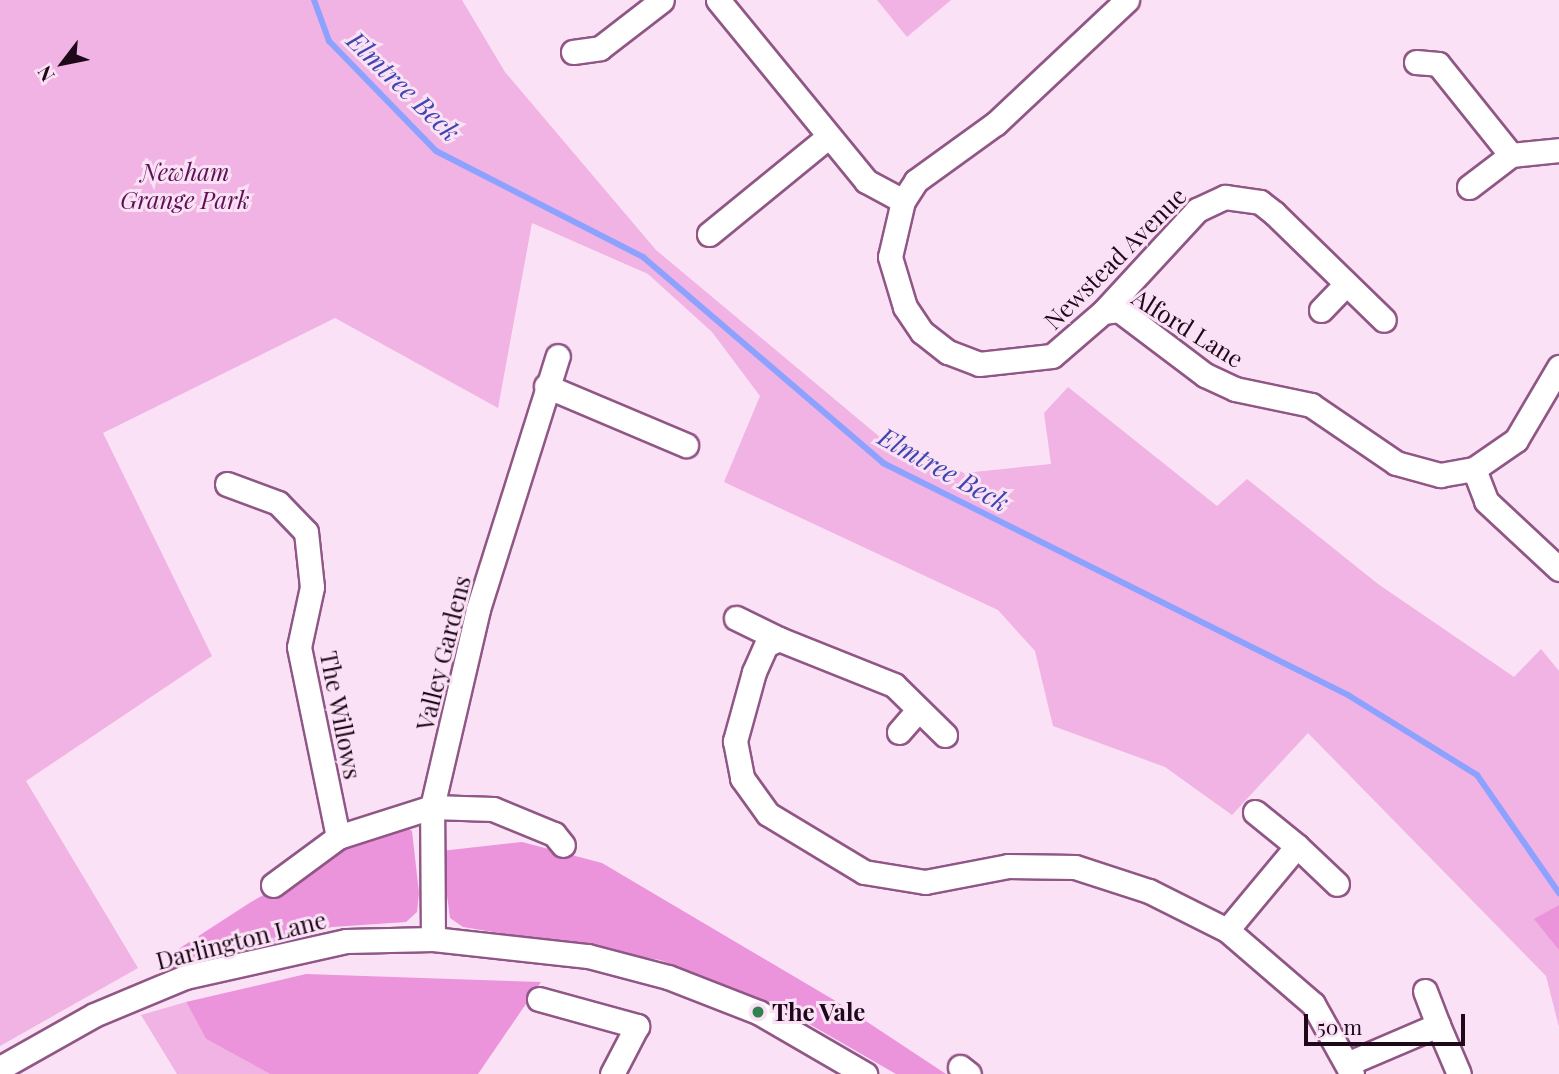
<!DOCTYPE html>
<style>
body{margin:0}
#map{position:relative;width:1559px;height:1074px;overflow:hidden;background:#fbe1f5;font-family:"Playfair Display",serif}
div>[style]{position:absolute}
.green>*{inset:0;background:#f0b3e3}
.forest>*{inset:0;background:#eb93db}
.stream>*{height:6px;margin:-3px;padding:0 3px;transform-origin:3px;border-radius:3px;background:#8da1ff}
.roads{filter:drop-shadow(2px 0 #905786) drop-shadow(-2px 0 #905786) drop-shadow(0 2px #905786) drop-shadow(0 -2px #905786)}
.minor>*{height:23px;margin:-11.5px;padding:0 11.5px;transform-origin:11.5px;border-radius:11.5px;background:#fff}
.dots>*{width:19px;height:19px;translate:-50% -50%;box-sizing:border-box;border:4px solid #fbe1f5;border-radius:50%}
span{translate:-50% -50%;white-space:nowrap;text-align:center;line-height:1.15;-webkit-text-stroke:6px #fbe1f5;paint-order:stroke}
.park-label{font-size:24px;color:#5e1054;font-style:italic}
.street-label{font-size:24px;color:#1e081a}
.poi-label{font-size:24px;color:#1e081a;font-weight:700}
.left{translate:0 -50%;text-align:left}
.water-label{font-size:26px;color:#3c45b0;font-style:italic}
.north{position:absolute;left:28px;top:28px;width:70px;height:70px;-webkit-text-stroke:5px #fbe1f5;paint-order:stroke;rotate:238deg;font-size:19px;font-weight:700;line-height:28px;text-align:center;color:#1e081a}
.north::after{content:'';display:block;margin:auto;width:24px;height:32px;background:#1e081a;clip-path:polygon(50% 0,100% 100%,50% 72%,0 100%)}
.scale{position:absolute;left:1304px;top:1014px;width:161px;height:32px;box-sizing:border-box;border:4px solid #1e081a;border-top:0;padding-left:9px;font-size:21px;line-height:24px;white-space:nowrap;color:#1e081a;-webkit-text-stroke:5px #fbe1f5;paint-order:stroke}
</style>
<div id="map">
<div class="green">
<div style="clip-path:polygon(0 0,462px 0,505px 72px,656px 250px,881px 438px,964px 473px,1051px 464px,1044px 413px,1068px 387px,1217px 506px,1247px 479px,1378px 584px,1514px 677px,1541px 649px,1559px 671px,1559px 1027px,1546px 976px,1308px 733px,1232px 815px,1165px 767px,1053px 726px,1035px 651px,998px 610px,724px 482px,760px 396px,712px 332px,648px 274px,532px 223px,498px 408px,335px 318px,103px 433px,212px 656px,26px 781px,138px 968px,0 1046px)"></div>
<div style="clip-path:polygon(877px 0,951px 0,907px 37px)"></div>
<div style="clip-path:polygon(186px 1002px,206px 1039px,270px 1074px,177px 1074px,141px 1015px)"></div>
</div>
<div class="forest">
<div style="clip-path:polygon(406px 827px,412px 831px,419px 893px,417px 912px,406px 922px,332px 927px,173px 968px,169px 958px,180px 948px,251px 902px,362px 840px)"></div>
<div style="clip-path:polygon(522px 842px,602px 863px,834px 1000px,946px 1074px,896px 1074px,778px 1006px,660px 960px,463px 927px,450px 918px,441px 851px)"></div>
<div style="clip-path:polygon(1559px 905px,1559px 950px,1534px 919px)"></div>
<div style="clip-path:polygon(306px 974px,541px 982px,478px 1074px,270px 1074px,206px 1039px,186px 1002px)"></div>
</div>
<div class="stream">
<div style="left:314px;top:0;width:44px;rotate:69.9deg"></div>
<div style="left:329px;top:41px;width:153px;rotate:45.8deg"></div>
<div style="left:436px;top:151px;width:233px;rotate:27.1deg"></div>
<div style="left:643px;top:257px;width:316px;rotate:40.6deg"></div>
<div style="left:883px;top:463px;width:520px;rotate:26.52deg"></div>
<div style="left:1348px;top:695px;width:152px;rotate:31.8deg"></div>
<div style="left:1477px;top:775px;width:144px;rotate:55.2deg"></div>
</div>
<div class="roads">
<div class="minor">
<div style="left:718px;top:0;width:234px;rotate:50.7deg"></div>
<div style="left:866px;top:181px;width:42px;rotate:28.4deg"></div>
<div style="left:1127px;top:0;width:180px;rotate:136.8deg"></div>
<div style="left:996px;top:123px;width:99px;rotate:144.1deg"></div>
<div style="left:916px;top:181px;width:24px;rotate:123deg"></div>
<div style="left:903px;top:201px;width:57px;rotate:103.1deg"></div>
<div style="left:890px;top:257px;width:52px;rotate:73.3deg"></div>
<div style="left:905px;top:307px;width:30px;rotate:56deg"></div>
<div style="left:922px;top:332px;width:33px;rotate:38deg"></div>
<div style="left:948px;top:352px;width:33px;rotate:21deg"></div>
<div style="left:979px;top:364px;width:73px;rotate:-6.3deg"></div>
<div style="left:1052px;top:356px;width:67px;rotate:-40.8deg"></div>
<div style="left:1103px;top:312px;width:139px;rotate:-47.3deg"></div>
<div style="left:1197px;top:210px;width:31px;rotate:-25deg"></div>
<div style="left:1225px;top:197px;width:35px;rotate:8deg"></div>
<div style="left:1260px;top:202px;width:18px;rotate:38deg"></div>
<div style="left:1274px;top:213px;width:153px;rotate:44.2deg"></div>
<div style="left:573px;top:52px;width:27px;rotate:-8deg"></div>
<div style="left:600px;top:48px;width:78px;rotate:-37.7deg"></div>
<div style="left:1416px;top:62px;width:22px;rotate:5deg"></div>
<div style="left:1438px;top:64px;width:117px;rotate:51.3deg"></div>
<div style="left:1511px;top:155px;width:48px;rotate:-5.9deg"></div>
<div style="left:1469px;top:187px;width:53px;rotate:-37.3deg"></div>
<div style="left:709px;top:234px;width:154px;rotate:-39.2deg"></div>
<div style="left:1321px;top:310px;width:36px;rotate:-46deg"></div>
<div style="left:1103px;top:312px;width:16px;rotate:-7deg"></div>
<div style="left:1119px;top:310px;width:108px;rotate:37.1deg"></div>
<div style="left:1205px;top:375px;width:33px;rotate:25deg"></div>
<div style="left:1235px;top:389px;width:78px;rotate:11.9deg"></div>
<div style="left:1311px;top:405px;width:103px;rotate:34.3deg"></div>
<div style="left:1396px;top:463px;width:46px;rotate:15.3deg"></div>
<div style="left:1440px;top:475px;width:35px;rotate:-10deg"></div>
<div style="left:1474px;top:469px;width:51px;rotate:-34.6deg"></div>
<div style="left:1516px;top:440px;width:85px;rotate:-59.5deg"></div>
<div style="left:546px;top:386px;width:152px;rotate:22.9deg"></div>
<div style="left:1474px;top:469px;width:34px;rotate:69deg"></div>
<div style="left:1486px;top:501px;width:100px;rotate:43deg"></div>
<div style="left:227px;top:484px;width:54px;rotate:20.4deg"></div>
<div style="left:278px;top:503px;width:40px;rotate:46deg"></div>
<div style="left:306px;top:532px;width:55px;rotate:83.8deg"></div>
<div style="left:312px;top:587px;width:61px;rotate:102.2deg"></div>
<div style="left:299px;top:647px;width:194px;rotate:78.4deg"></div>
<div style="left:736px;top:618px;width:48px;rotate:26deg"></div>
<div style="left:899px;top:732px;width:30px;rotate:-49deg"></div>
<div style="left:945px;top:735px;width:71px;rotate:-135.6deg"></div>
<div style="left:894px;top:685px;width:124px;rotate:-158.2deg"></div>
<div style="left:779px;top:639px;width:14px;rotate:155deg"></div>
<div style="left:766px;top:645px;width:30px;rotate:114deg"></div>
<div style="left:754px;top:672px;width:72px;rotate:105.4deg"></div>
<div style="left:735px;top:741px;width:38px;rotate:79deg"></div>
<div style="left:742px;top:778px;width:44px;rotate:54.2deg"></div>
<div style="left:768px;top:814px;width:112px;rotate:31.1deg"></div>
<div style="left:864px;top:872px;width:62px;rotate:9.3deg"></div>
<div style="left:925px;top:882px;width:85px;rotate:-10.9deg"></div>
<div style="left:1008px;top:866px;width:67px;rotate:0.9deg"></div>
<div style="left:1075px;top:867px;width:78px;rotate:18deg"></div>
<div style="left:1149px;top:891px;width:87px;rotate:26.6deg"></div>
<div style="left:1227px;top:930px;width:113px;rotate:40.7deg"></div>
<div style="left:1313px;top:1004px;width:80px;rotate:60.9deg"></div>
<div style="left:1255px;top:812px;width:54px;rotate:39deg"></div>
<div style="left:273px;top:885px;width:81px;rotate:-36.4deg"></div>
<div style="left:338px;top:837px;width:99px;rotate:-17.7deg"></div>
<div style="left:432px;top:807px;width:61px;rotate:1.9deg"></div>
<div style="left:493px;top:809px;width:66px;rotate:22.3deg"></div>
<div style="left:554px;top:834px;width:14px;rotate:51deg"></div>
<div style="left:1227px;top:930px;width:109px;rotate:-50.2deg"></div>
<div style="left:1297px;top:846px;width:55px;rotate:43.5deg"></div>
<div style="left:433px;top:939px;width:132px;rotate:-90.4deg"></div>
<div style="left:432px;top:807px;width:203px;rotate:-76.9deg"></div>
<div style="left:478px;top:609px;width:265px;rotate:-72.5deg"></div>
<div style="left:1425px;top:991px;width:36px;rotate:69deg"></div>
<div style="left:539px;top:999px;width:102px;rotate:15.4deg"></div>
<div style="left:637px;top:1026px;width:54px;rotate:117.5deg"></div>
<div style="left:1349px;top:1063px;width:97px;rotate:-23.1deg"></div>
<div style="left:1438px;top:1025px;width:53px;rotate:66.8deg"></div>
<div style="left:960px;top:1067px;width:11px;rotate:38deg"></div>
<div style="left:0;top:1068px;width:108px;rotate:-29.4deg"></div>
<div style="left:94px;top:1015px;width:99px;rotate:-22.7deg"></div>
<div style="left:185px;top:977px;width:165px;rotate:-12.6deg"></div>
<div style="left:346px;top:941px;width:87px;rotate:-1.3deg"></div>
<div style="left:433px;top:939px;width:156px;rotate:6.3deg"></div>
<div style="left:588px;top:956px;width:83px;rotate:14.7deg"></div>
<div style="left:668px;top:977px;width:97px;rotate:21.3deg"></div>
<div style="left:758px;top:1012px;width:124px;rotate:30.1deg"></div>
</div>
</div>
<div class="dots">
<div style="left:758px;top:1012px;background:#328151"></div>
</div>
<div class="park-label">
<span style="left:185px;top:186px">Newham<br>Grange Park</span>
</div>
<div class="street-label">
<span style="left:1115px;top:258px;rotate:-45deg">Newstead Avenue</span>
<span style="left:1188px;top:328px;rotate:32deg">Alford Lane</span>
<span style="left:443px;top:653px;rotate:-76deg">Valley Gardens</span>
<span style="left:341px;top:715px;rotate:79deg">The Willows</span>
<span style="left:241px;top:940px;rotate:-14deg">Darlington Lane</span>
</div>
<div class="poi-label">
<span class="left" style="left:772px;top:1012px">The Vale</span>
</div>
<div class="water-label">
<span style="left:404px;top:86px;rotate:44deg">Elmtree Beck</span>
<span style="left:944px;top:469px;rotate:29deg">Elmtree Beck</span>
</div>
<div class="north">N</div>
<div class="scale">50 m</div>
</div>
